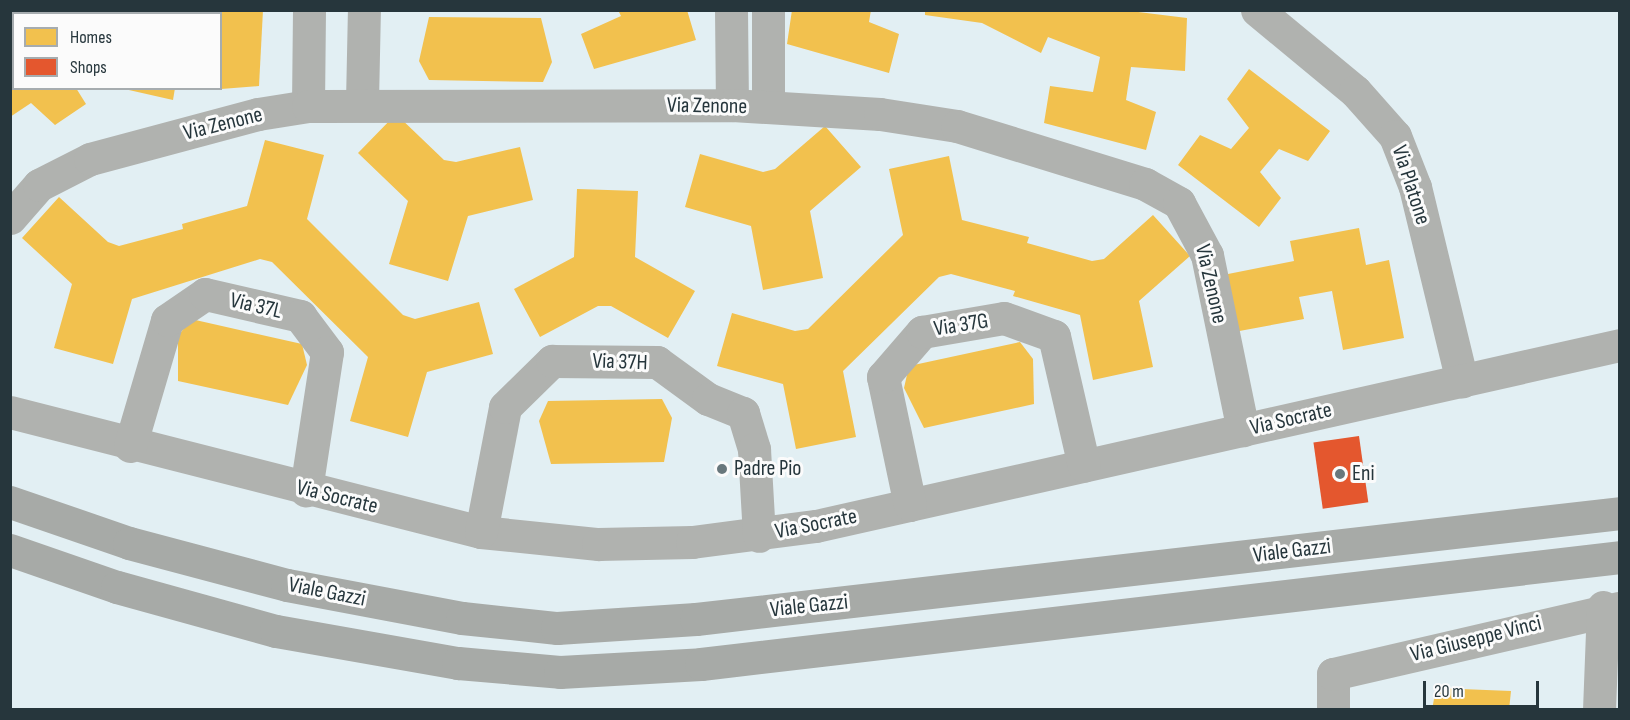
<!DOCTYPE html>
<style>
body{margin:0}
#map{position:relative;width:1630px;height:720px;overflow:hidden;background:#e2eff3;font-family:"Sofia Sans Condensed",sans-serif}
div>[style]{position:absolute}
.homes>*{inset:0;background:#f2c14e;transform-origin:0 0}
.shops>*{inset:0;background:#e4572e;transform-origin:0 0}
.minor>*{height:33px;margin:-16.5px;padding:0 16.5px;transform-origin:16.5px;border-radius:16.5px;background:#b0b2af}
.major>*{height:33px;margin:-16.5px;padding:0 16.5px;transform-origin:16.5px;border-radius:16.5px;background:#a7aaa7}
.dots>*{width:16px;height:16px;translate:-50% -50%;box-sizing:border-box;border:3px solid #fbfbfb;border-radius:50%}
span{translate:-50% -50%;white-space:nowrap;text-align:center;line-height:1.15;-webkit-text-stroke:6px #fbfbfb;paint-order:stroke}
.street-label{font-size:22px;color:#26363c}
.poi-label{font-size:22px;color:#26363c}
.left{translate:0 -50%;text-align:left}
.frame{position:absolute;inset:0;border:12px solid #26363c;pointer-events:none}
.legend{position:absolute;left:12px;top:12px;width:210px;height:78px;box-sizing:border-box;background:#fbfbfb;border:2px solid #a6acaf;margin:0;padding:8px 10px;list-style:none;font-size:18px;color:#26363c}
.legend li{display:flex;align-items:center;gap:12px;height:30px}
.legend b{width:30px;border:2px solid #a6acaf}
.scale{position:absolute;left:1423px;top:681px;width:116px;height:27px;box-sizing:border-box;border:3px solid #26363c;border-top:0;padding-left:8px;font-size:18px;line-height:21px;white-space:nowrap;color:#26363c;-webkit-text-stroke:4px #fbfbfb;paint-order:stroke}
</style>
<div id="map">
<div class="homes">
<div style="left:132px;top:10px;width:53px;height:4px"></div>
<div style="clip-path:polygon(220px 10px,263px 10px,259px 86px,221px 89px)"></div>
<div style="clip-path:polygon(618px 10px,687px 10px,696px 40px,594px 69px,581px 34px,621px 16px)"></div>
<div style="clip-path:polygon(792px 10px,871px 10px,869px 22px,899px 34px,889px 73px,787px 44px)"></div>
<div style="clip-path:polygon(925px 10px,1122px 10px,1187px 18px,1185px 71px,1131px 67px,1126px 100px,1156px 112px,1146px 150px,1044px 123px,1050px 86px,1093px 92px,1100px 57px,1048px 37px,1041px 53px,982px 23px,925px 15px)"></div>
<div style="clip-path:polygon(429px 17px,541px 18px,552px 62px,543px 82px,429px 80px,419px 61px)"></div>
<div style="clip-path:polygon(14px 29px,14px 88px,76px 88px,86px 104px,55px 125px,31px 103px,10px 117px)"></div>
<div style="clip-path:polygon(1249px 69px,1330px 131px,1308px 161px,1279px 149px,1260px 172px,1281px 198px,1259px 227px,1178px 165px,1200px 135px,1231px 149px,1249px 128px,1227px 99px)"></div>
<div style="clip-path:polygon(120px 88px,175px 88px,173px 100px)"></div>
<div style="clip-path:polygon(396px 114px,444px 160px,456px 162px,520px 147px,533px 200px,468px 216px,448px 281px,389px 264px,408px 201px,358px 153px)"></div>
<div style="clip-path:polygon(825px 126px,861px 167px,810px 211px,823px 278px,763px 290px,751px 226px,685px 207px,700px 154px,763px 172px,775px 169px)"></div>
<div style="clip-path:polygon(265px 140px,324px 155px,307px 219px,403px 315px,415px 319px,479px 302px,493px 354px,427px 372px,408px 437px,350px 421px,368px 357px,272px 262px,260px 259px,132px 299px,113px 364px,54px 348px,72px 284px,22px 238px,59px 197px,108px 242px,119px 246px,183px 229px,182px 224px,247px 206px)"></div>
<div style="clip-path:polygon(949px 156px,962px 220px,1029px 237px,1027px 243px,1092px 261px,1104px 259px,1153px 215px,1190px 256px,1139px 301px,1153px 367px,1093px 380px,1080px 315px,1013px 296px,1015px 291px,951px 274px,939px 277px,843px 371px,856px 437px,796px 449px,783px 384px,717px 366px,732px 313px,795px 331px,808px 329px,903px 235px,889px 169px)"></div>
<div style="clip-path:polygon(577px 189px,638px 191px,635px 257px,695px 291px,668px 338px,611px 306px,598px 306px,540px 337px,514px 289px,574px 257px)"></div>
<div style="clip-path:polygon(1359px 228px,1366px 265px,1389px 260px,1404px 338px,1343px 350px,1332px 291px,1299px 297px,1304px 319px,1234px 332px,1223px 275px,1294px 261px,1290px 241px)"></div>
<div style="clip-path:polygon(191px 319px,302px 344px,307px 365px,288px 405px,178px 381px,178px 336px)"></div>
<div style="clip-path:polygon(1020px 342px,1033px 359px,1034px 404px,924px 428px,904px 388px,909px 366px)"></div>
<div style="clip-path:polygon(662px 399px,672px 418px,664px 462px,551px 464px,539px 421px,548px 401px)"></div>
<div style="clip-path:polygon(1436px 688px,1511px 691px,1509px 710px,1432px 710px)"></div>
</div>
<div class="shops">
<div style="left:1359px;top:436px;width:67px;height:46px;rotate:82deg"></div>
</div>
<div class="minor">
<div style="left:731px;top:10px;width:95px;rotate:89.4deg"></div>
<div style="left:768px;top:10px;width:97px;rotate:90deg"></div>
<div style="left:1257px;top:10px;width:127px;rotate:39.6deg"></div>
<div style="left:1355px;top:91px;width:60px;rotate:48.4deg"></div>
<div style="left:1395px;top:136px;width:55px;rotate:68.6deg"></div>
<div style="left:1415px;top:187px;width:200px;rotate:76.4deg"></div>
<div style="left:362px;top:102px;width:92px;rotate:-88.8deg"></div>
<div style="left:308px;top:106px;width:96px;rotate:-89.4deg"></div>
<div style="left:10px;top:218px;width:44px;rotate:-48.7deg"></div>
<div style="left:39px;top:185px;width:57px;rotate:-27deg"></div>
<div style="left:90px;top:159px;width:174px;rotate:-15deg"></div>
<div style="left:258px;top:114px;width:51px;rotate:-9.1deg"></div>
<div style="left:308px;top:106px;width:424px;rotate:-0.1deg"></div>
<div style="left:732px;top:105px;width:148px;rotate:3.5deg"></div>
<div style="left:880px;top:114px;width:78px;rotate:8.9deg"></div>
<div style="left:957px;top:126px;width:197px;rotate:17.1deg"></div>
<div style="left:1145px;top:184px;width:39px;rotate:29deg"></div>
<div style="left:1179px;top:203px;width:59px;rotate:61.7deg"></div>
<div style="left:1207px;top:255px;width:179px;rotate:78.4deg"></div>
<div style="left:10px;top:412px;width:486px;rotate:14.3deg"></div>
<div style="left:481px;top:532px;width:118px;rotate:5.9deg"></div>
<div style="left:598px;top:544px;width:94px;rotate:-1.2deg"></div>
<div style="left:692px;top:542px;width:125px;rotate:-7.4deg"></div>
<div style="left:816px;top:526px;width:824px;rotate:-12.69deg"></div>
<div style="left:130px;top:446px;width:131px;rotate:-73.6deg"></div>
<div style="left:167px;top:320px;width:46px;rotate:-34.4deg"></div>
<div style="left:205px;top:294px;width:98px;rotate:13deg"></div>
<div style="left:300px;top:316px;width:45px;rotate:53.1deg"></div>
<div style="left:327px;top:352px;width:140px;rotate:98.7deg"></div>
<div style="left:910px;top:505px;width:131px;rotate:-101.9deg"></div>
<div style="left:883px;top:377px;width:60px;rotate:-49.1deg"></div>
<div style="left:922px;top:332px;width:83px;rotate:-9.7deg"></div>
<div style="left:1004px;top:318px;width:53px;rotate:19.8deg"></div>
<div style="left:1054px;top:336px;width:133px;rotate:77deg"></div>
<div style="left:481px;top:532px;width:127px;rotate:-79.1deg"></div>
<div style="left:505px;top:407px;width:66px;rotate:-44.4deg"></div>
<div style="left:552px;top:361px;width:105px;rotate:0.5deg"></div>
<div style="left:657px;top:362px;width:63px;rotate:36deg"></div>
<div style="left:708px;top:399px;width:38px;rotate:22deg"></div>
<div style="left:743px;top:413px;width:38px;rotate:73deg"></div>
<div style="left:754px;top:449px;width:87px;rotate:86.7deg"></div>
<div style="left:1333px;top:710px;width:36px;rotate:-90deg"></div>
<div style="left:1333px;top:674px;width:294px;rotate:-13deg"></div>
<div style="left:1599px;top:710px;width:103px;rotate:-87.8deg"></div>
</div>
<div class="major">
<div style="left:10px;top:502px;width:126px;rotate:19deg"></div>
<div style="left:129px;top:543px;width:163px;rotate:14.9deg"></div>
<div style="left:287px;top:585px;width:178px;rotate:10.7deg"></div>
<div style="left:462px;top:618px;width:96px;rotate:6deg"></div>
<div style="left:557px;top:628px;width:139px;rotate:-3.7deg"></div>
<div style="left:696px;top:619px;width:930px;rotate:-6.54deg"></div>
<div style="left:10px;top:550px;width:113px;rotate:19.1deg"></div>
<div style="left:117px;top:587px;width:165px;rotate:15.5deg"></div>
<div style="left:276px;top:631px;width:185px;rotate:10deg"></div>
<div style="left:458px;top:663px;width:102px;rotate:5deg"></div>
<div style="left:560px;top:672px;width:141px;rotate:-3.2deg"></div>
<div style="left:701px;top:664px;width:925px;rotate:-6.64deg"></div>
</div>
<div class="dots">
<div style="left:722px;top:469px;background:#68777c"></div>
<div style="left:1340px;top:474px;background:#68777c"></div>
</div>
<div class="street-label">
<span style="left:707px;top:106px;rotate:1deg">Via Zenone</span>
<span style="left:223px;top:124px;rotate:-14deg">Via Zenone</span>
<span style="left:1411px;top:185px;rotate:72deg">Via Platone</span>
<span style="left:1211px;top:284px;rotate:77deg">Via Zenone</span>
<span style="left:256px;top:306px;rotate:13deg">Via 37L</span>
<span style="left:961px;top:325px;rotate:-9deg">Via 37G</span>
<span style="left:620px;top:362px;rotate:2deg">Via 37H</span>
<span style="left:1291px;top:419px;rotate:-13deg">Via Socrate</span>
<span style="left:337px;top:497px;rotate:14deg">Via Socrate</span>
<span style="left:816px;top:524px;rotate:-11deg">Via Socrate</span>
<span style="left:1292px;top:551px;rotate:-7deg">Viale Gazzi</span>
<span style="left:327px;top:592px;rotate:11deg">Viale Gazzi</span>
<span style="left:809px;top:606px;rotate:-6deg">Viale Gazzi</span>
<span style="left:1476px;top:639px;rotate:-14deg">Via Giuseppe Vinci</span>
</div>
<div class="poi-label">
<span class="left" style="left:734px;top:469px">Padre Pio</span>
<span class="left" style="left:1352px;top:474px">Eni</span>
</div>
<div class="frame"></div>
<ul class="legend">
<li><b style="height:16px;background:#f2c14e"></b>Homes</li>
<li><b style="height:16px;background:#e4572e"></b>Shops</li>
</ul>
<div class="scale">20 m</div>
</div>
